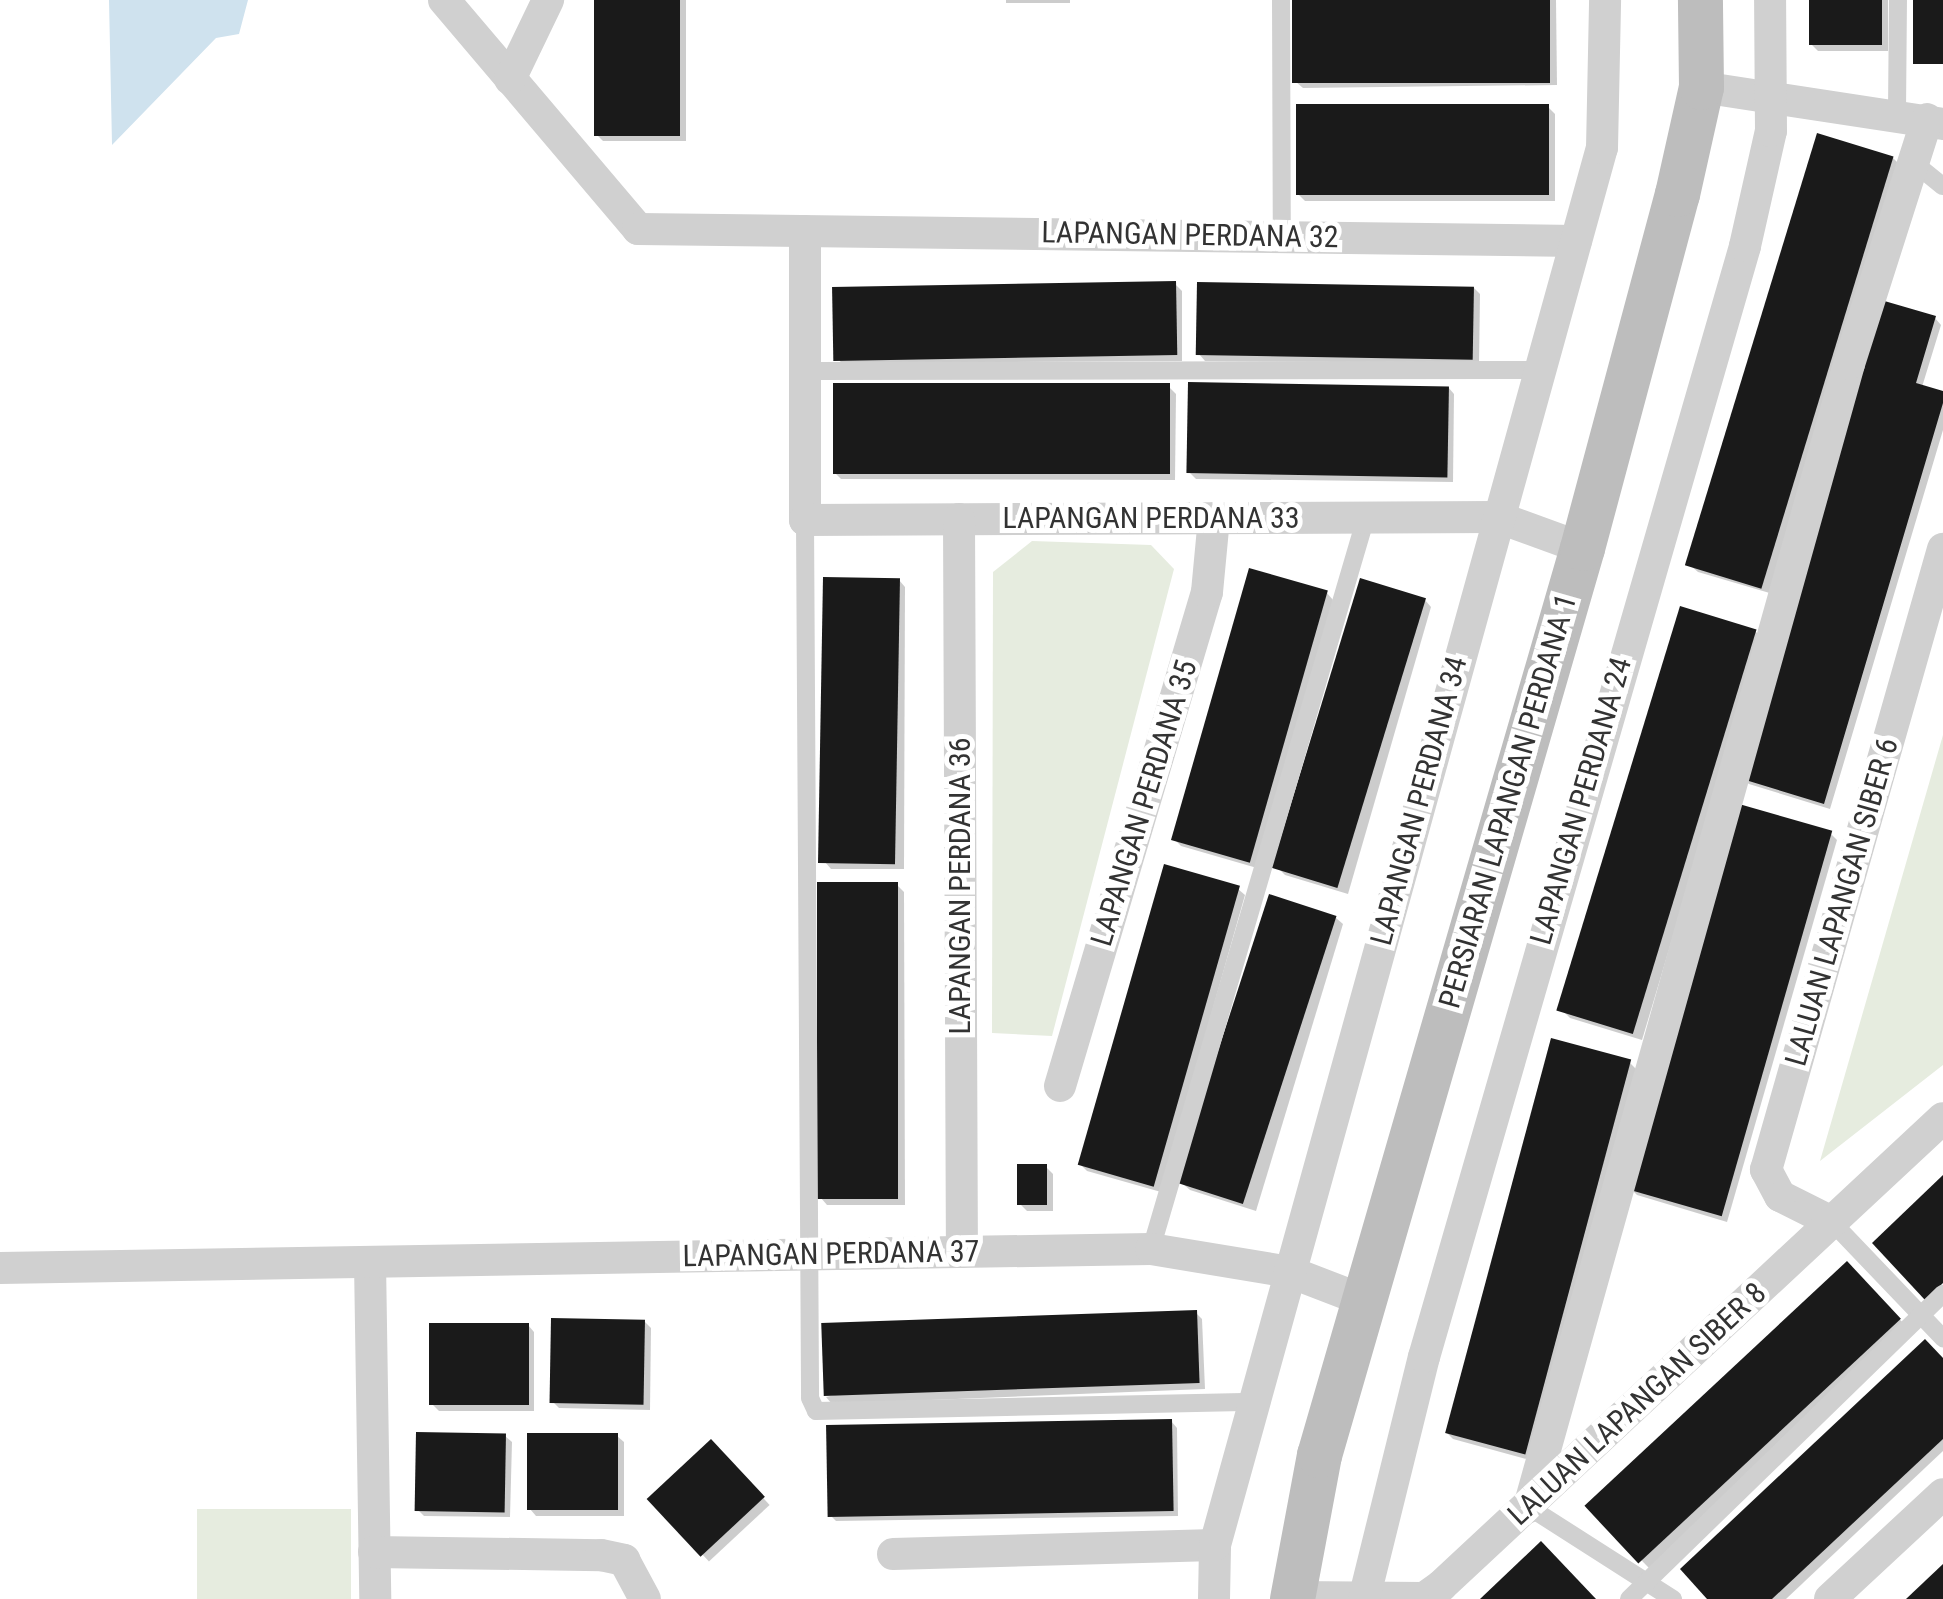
<!DOCTYPE html>
<style>
body{margin:0}
#map{position:relative;width:1943px;height:1599px;overflow:hidden;background:#fff;font-family:"Roboto Condensed",sans-serif}
div>[style]{position:absolute}
.green>*{inset:0;background:#e6ecdf;transform-origin:0 0}
.water>*{inset:0;background:#cfe2ee}
.shadow>*{inset:0;background:#0003;transform-origin:0 0}
.building>*{inset:0;background:#1a1a1a;transform-origin:0 0}
.lane>*{height:18px;margin:-9px;padding:0 9px;transform-origin:9px;border-radius:9px;background:#d0d0d0}
.street>*{height:32px;margin:-16px;padding:0 16px;transform-origin:16px;border-radius:16px;background:#d0d0d0}
.secondary>*{height:45px;margin:-22.5px;padding:0 22.5px;transform-origin:22.5px;border-radius:22.5px;background:#bdbdbd}
span{translate:-50% -50%;white-space:nowrap;text-align:center;line-height:1.15;-webkit-text-stroke:10px #fff;paint-order:stroke}
.street-label{font-size:30px;color:#333}
</style>
<div id="map">
<div class="green">
<div style="clip-path:polygon(1032px 541px,1151px 545px,1174px 569px,1052px 1036px,992px 1033px,993px 572px)"></div>
<div style="clip-path:polygon(1943px 735px,1943px 1065px,1820px 1161px)"></div>
<div style="left:351px;top:1509px;width:90px;height:154px;rotate:90deg"></div>
</div>
<div class="water">
<div style="clip-path:polygon(109px 0,248px 0,239px 34px,216px 38px,112px 145px)"></div>
</div>
<div class="shadow">
<div style="clip-path:polygon(597px 0,686px 0,686px 141px,603px 141px,597px 135px)"></div>
<div style="left:1006px;top:0;width:64px;height:3px"></div>
<div style="clip-path:polygon(1295px 0,1556px 0,1557px 85px,1303px 88px,1296px 82px)"></div>
<div style="clip-path:polygon(1811px 0,1888px 0,1888px 51px,1818px 51px,1811px 44px)"></div>
<div style="left:1916px;top:0;width:27px;height:63px"></div>
<div style="clip-path:polygon(1548px 107px,1555px 114px,1555px 201px,1305px 201px,1298px 194px)"></div>
<div style="clip-path:polygon(1893px 158px,1900px 165px,1773px 594px,1698px 572px,1691px 566px)"></div>
<div style="clip-path:polygon(1175px 284px,1182px 291px,1182px 361px,842px 363px,835px 357px)"></div>
<div style="clip-path:polygon(1473px 287px,1480px 294px,1479px 363px,1205px 361px,1199px 354px)"></div>
<div style="clip-path:polygon(1935px 318px,1941px 325px,1922px 387px,1943px 394px,1943px 430px,1830px 809px,1749px 784px,1742px 778px)"></div>
<div style="clip-path:polygon(1169px 387px,1176px 394px,1175px 480px,841px 479px,835px 473px)"></div>
<div style="clip-path:polygon(1448px 387px,1454px 394px,1453px 482px,1196px 479px,1189px 472px)"></div>
<div style="clip-path:polygon(899px 580px,905px 587px,904px 869px,831px 869px,825px 862px)"></div>
<div style="clip-path:polygon(1327px 593px,1333px 600px,1257px 868px,1181px 846px,1174px 839px)"></div>
<div style="clip-path:polygon(1425px 600px,1431px 607px,1348px 894px,1285px 875px,1279px 869px)"></div>
<div style="clip-path:polygon(1755px 631px,1762px 638px,1642px 1040px,1570px 1018px,1563px 1011px)"></div>
<div style="clip-path:polygon(1830px 833px,1837px 840px,1727px 1222px,1637px 1195px,1631px 1189px)"></div>
<div style="clip-path:polygon(897px 885px,904px 892px,905px 1205px,827px 1205px,821px 1198px)"></div>
<div style="clip-path:polygon(1238px 889px,1245px 895px,1161px 1192px,1087px 1171px,1080px 1164px)"></div>
<div style="clip-path:polygon(1336px 918px,1343px 924px,1256px 1211px,1190px 1190px,1183px 1184px)"></div>
<div style="clip-path:polygon(1630px 1063px,1636px 1069px,1530px 1460px,1453px 1439px,1446px 1432px)"></div>
<div style="clip-path:polygon(1046px 1167px,1053px 1174px,1053px 1211px,1027px 1211px,1020px 1204px)"></div>
<div style="left:1847px;top:1265px;width:86px;height:353px;rotate:46deg"></div>
<div style="clip-path:polygon(1196px 1313px,1202px 1319px,1205px 1389px,832px 1404px,826px 1397px)"></div>
<div style="clip-path:polygon(644px 1321px,651px 1328px,650px 1410px,559px 1408px,553px 1402px)"></div>
<div style="clip-path:polygon(528px 1325px,534px 1332px,534px 1411px,439px 1411px,432px 1404px)"></div>
<div style="clip-path:polygon(1943px 1361px,1943px 1451px,1786px 1599px,1711px 1599px)"></div>
<div style="clip-path:polygon(1171px 1421px,1177px 1428px,1178px 1516px,836px 1521px,830px 1515px)"></div>
<div style="clip-path:polygon(505px 1436px,512px 1442px,510px 1517px,424px 1516px,418px 1510px)"></div>
<div style="clip-path:polygon(617px 1436px,624px 1442px,624px 1516px,536px 1516px,530px 1509px)"></div>
<div style="left:711px;top:1442px;width:86px;height:83px;rotate:47deg"></div>
</div>
<div class="building">
<div style="left:594px;top:0;width:86px;height:136px"></div>
<div style="left:1292px;top:0;width:258px;height:83px"></div>
<div style="left:1809px;top:0;width:73px;height:45px"></div>
<div style="left:1913px;top:0;width:30px;height:64px"></div>
<div style="left:1296px;top:104px;width:253px;height:91px"></div>
<div style="left:1817px;top:133px;width:80px;height:452px;rotate:17deg"></div>
<div style="left:1176px;top:281px;width:74px;height:344px;rotate:89deg"></div>
<div style="left:1197px;top:282px;width:277px;height:73px;rotate:1deg"></div>
<div style="clip-path:polygon(1881px 300px,1936px 316px,1916px 383px,1943px 391px,1943px 403px,1824px 804px,1739px 778px)"></div>
<div style="left:1188px;top:382px;width:261px;height:91px;rotate:1deg"></div>
<div style="left:833px;top:383px;width:337px;height:91px"></div>
<div style="left:1249px;top:568px;width:82px;height:283px;rotate:16deg"></div>
<div style="left:823px;top:577px;width:77px;height:286px;rotate:1deg"></div>
<div style="left:1360px;top:578px;width:69px;height:303px;rotate:17deg"></div>
<div style="left:1680px;top:606px;width:80px;height:423px;rotate:17deg"></div>
<div style="left:1739px;top:804px;width:97px;height:401px;rotate:16deg"></div>
<div style="left:1164px;top:864px;width:79px;height:313px;rotate:16deg"></div>
<div style="left:817px;top:882px;width:81px;height:317px"></div>
<div style="left:1269px;top:894px;width:71px;height:303px;rotate:18deg"></div>
<div style="left:1551px;top:1038px;width:83px;height:409px;rotate:15deg"></div>
<div style="left:1017px;top:1164px;width:30px;height:41px"></div>
<div style="clip-path:polygon(1943px 1175px,1943px 1283px,1925px 1300px,1872px 1243px)"></div>
<div style="left:1847px;top:1261px;width:79px;height:359px;rotate:47deg"></div>
<div style="left:1197px;top:1310px;width:73px;height:376px;rotate:88deg"></div>
<div style="left:551px;top:1318px;width:94px;height:85px;rotate:1deg"></div>
<div style="left:429px;top:1323px;width:100px;height:82px"></div>
<div style="clip-path:polygon(1925px 1339px,1943px 1358px,1943px 1439px,1772px 1599px,1707px 1599px,1680px 1569px)"></div>
<div style="left:1172px;top:1419px;width:92px;height:346px;rotate:89deg"></div>
<div style="left:416px;top:1432px;width:90px;height:79px;rotate:1deg"></div>
<div style="left:527px;top:1433px;width:91px;height:77px"></div>
<div style="left:711px;top:1439px;width:79px;height:88px;rotate:47deg"></div>
<div style="clip-path:polygon(1541px 1541px,1596px 1599px,1480px 1599px)"></div>
<div style="clip-path:polygon(1943px 1564px,1943px 1599px,1906px 1599px)"></div>
</div>
<div class="lane">
<div style="left:1281px;top:0;width:236px;rotate:89.8deg"></div>
<div style="left:1897px;top:112px;width:112px;rotate:-89.5deg"></div>
<div style="left:1913px;top:162px;width:38px;rotate:39deg"></div>
<div style="left:806px;top:371px;width:733px;rotate:-0.08deg"></div>
<div style="left:805px;top:520px;width:878px;rotate:89.67deg"></div>
<div style="left:810px;top:1398px;width:14px;rotate:65deg"></div>
<div style="left:816px;top:1411px;width:440px;rotate:-1.2deg"></div>
<div style="left:1832px;top:1222px;width:161px;rotate:46.3deg"></div>
<div style="left:1151px;top:1249px;width:763px;rotate:-73.63deg"></div>
<div style="left:1529px;top:1507px;width:171px;rotate:32.6deg"></div>
<div style="left:1629px;top:1599px;width:438px;rotate:-44.2deg"></div>
</div>
<div class="street">
<div style="left:444px;top:0;width:300px;rotate:49.7deg"></div>
<div style="left:638px;top:229px;width:938px;rotate:0.73deg"></div>
<div style="left:510px;top:79px;width:88px;rotate:-64.3deg"></div>
<div style="left:1701px;top:87px;width:245px;rotate:8.7deg"></div>
<div style="left:805px;top:231px;width:289px;rotate:90deg"></div>
<div style="left:805px;top:520px;width:692px;rotate:-0.25deg"></div>
<div style="left:1497px;top:517px;width:90px;rotate:20deg"></div>
<div style="left:959px;top:519px;width:733px;rotate:89.77deg"></div>
<div style="left:1060px;top:1086px;width:515px;rotate:-73.43deg"></div>
<div style="left:1207px;top:592px;width:74px;rotate:-84.6deg"></div>
<div style="left:1832px;top:1222px;width:58px;rotate:-153.4deg"></div>
<div style="left:1780px;top:1196px;width:30px;rotate:-118deg"></div>
<div style="left:1766px;top:1170px;width:646px;rotate:-74.09deg"></div>
<div style="left:370px;top:1262px;width:337px;rotate:89.1deg"></div>
<div style="left:0;top:1268px;width:1151px;rotate:-0.95deg"></div>
<div style="left:1151px;top:1249px;width:141px;rotate:9.4deg"></div>
<div style="left:1290px;top:1272px;width:78px;rotate:21deg"></div>
<div style="left:1529px;top:1507px;width:1187px;rotate:-74.36deg"></div>
<div style="left:1849px;top:364px;width:257px;rotate:-72.3deg"></div>
<div style="left:374px;top:1552px;width:227px;rotate:0.8deg"></div>
<div style="left:601px;top:1555px;width:24px;rotate:12deg"></div>
<div style="left:624px;top:1560px;width:44px;rotate:61.7deg"></div>
<div style="left:893px;top:1554px;width:322px;rotate:-1.6deg"></div>
<div style="left:1292px;top:1597px;width:132px;rotate:0.4deg"></div>
<div style="left:1424px;top:1598px;width:21px;rotate:-35deg"></div>
<div style="left:1441px;top:1586px;width:686px;rotate:-42.99deg"></div>
<div style="left:1214px;top:1599px;width:54px;rotate:-88.9deg"></div>
<div style="left:1215px;top:1545px;width:1450px;rotate:-74.52deg"></div>
<div style="left:1602px;top:148px;width:148px;rotate:-88.8deg"></div>
<div style="left:1364px;top:1599px;width:249px;rotate:-76.1deg"></div>
<div style="left:1424px;top:1357px;width:1156px;rotate:-73.88deg"></div>
<div style="left:1745px;top:246px;width:118px;rotate:-77.3deg"></div>
<div style="left:1771px;top:131px;width:131px;rotate:-90.4deg"></div>
<div style="left:1830px;top:1599px;width:154px;rotate:-42.9deg"></div>
</div>
<div class="secondary">
<div style="left:1292px;top:1599px;width:147px;rotate:-79.4deg"></div>
<div style="left:1319px;top:1455px;width:944px;rotate:-73.83deg"></div>
<div style="left:1582px;top:548px;width:367px;rotate:-75deg"></div>
<div style="left:1677px;top:194px;width:110px;rotate:-77.4deg"></div>
<div style="left:1701px;top:87px;width:87px;rotate:-90.7deg"></div>
</div>
<div class="street-label">
<span style="left:1190px;top:235px;rotate:1deg">LAPANGAN PERDANA 32</span>
<span style="left:1151px;top:518px">LAPANGAN PERDANA 33</span>
<span style="left:1419px;top:801px;rotate:-75deg">LAPANGAN PERDANA 34</span>
<span style="left:1508px;top:801px;rotate:-74deg">PERSIARAN LAPANGAN PERDANA 1</span>
<span style="left:1581px;top:801px;rotate:-74deg">LAPANGAN PERDANA 24</span>
<span style="left:1144px;top:803px;rotate:-73deg">LAPANGAN PERDANA 35</span>
<span style="left:960px;top:886px;rotate:-90deg">LAPANGAN PERDANA 36</span>
<span style="left:1842px;top:902px;rotate:-74deg">LALUAN LAPANGAN SIBER 6</span>
<span style="left:831px;top:1254px;rotate:-1deg">LAPANGAN PERDANA 37</span>
<span style="left:1637px;top:1404px;rotate:-43deg">LALUAN LAPANGAN SIBER 8</span>
</div>
</div>
